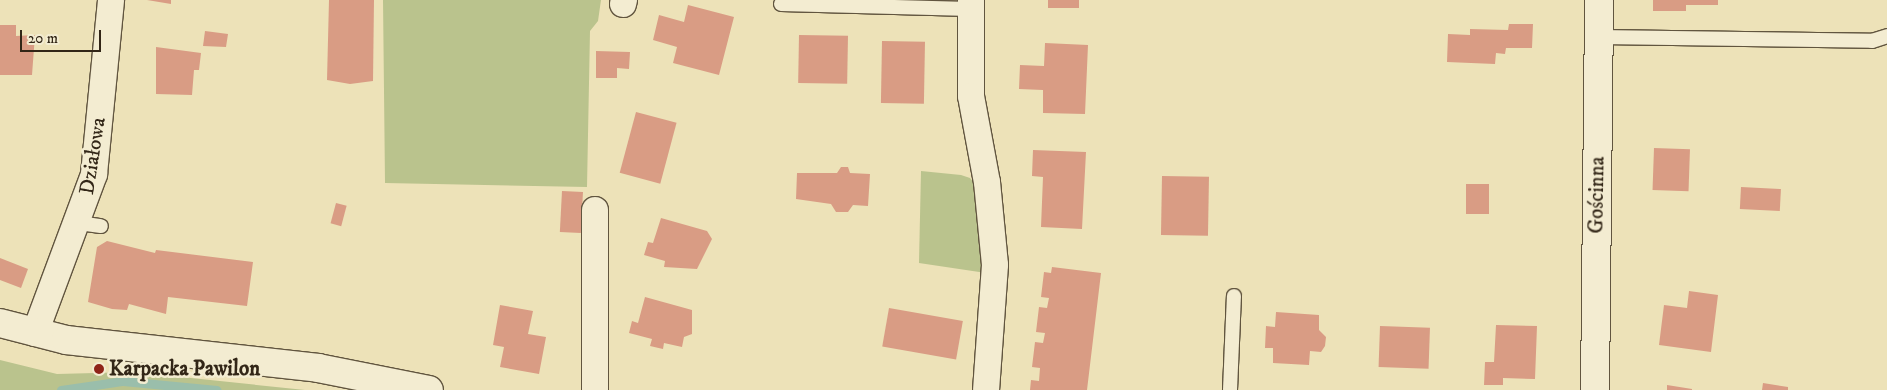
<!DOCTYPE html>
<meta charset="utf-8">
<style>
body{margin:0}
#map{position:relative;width:1887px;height:390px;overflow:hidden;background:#ede2b8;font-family:"IM FELL DW Pica",serif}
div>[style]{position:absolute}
.green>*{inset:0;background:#bac38d}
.stream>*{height:9px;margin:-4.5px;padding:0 4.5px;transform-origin:4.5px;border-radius:4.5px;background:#9abeab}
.building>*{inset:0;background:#d99c84;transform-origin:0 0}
.roads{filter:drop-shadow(1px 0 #61553f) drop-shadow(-1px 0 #61553f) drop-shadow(0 1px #61553f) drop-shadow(0 -1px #61553f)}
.lane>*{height:14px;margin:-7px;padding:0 7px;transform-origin:7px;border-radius:7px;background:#f3ecd1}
.street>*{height:26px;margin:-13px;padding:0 13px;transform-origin:13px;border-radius:13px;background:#f3ecd1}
.secondary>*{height:28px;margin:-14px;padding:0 14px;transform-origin:14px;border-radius:14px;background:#f3ecd1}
.dots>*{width:14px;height:14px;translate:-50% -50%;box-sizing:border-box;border:2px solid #f3ecd1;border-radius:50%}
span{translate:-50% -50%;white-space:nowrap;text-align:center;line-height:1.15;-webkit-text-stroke:5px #f3ecd1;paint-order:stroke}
.street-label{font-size:21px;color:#322617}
.poi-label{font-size:21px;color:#322617;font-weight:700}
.left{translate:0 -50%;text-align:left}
.scale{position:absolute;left:20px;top:30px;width:81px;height:22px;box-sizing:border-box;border:2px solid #322617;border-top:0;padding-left:6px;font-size:15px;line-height:18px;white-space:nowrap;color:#322617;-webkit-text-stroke:4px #f3ecd1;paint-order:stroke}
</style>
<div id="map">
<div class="green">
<div style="clip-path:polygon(383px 0,601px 0,598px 21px,590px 31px,587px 187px,385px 183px)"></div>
<div style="clip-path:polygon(921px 171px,961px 175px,970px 178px,980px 190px,986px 273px,919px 263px)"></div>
<div style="clip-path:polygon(0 360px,57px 374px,133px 372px,305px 390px,0 390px)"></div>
</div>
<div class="stream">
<div style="left:61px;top:390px;width:63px;rotate:-8.3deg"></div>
<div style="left:123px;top:381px;width:94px;rotate:5.5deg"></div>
</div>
<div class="building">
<div style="clip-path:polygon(147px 0,171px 0,171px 4px)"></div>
<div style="clip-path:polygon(329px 0,374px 0,373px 81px,350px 84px,327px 80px)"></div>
<div style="left:1048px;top:0;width:31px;height:8px"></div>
<div style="clip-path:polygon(1653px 0,1718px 0,1718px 5px,1686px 5px,1686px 11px,1653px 11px)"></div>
<div style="clip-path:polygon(688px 5px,734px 17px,719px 75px,673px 63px,677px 47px,653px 40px,659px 15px,684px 22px)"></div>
<div style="clip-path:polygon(1509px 24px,1533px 24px,1532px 48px,1506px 48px,1505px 54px,1496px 53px,1495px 64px,1447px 62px,1448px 34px,1470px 35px,1470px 29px,1508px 30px)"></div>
<div style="clip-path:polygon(0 25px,16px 25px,16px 36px,35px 35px,32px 75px,0 75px)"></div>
<div style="clip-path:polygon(205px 31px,228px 34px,226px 47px,203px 46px)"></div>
<div style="left:799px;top:35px;width:49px;height:48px;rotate:1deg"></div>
<div style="left:882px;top:41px;width:43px;height:62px;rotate:1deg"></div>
<div style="clip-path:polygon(1045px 43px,1088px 45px,1085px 114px,1043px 113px,1043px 90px,1019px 89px,1020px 65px,1044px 66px)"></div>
<div style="clip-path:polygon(156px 47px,201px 53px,199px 70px,194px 70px,192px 95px,156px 94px)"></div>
<div style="clip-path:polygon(596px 51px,630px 52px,629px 69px,617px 68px,617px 78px,596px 78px)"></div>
<div style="left:636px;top:112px;width:42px;height:63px;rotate:15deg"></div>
<div style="left:1654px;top:148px;width:36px;height:42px;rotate:2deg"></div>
<div style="clip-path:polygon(1033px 150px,1086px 152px,1082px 229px,1041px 227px,1043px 177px,1032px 176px)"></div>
<div style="clip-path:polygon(841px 167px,848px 167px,850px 173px,870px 174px,868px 206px,853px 205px,848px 212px,836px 212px,831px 204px,796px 199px,797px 173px,837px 173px)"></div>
<div style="left:1162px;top:176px;width:47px;height:59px;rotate:1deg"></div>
<div style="left:1466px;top:184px;width:23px;height:30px"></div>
<div style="left:1741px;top:187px;width:40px;height:22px;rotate:3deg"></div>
<div style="left:562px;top:191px;width:21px;height:41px;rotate:3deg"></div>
<div style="left:336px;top:203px;width:11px;height:21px;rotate:15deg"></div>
<div style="clip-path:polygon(661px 218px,707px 231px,712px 239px,697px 269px,664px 267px,665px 261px,644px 255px,648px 242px,653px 243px)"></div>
<div style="clip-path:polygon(107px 241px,155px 253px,156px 250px,253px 262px,247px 306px,168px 297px,166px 314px,129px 304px,127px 310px,112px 309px,88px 302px,97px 247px)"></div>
<div style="clip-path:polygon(0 258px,28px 269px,21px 288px,0 280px)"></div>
<div style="clip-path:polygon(1052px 267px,1101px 273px,1087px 390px,1030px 390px,1031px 380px,1039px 381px,1040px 368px,1032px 367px,1035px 342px,1043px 343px,1045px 333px,1036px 332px,1039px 307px,1047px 308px,1049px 298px,1041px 297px,1044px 272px,1051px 273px)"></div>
<div style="clip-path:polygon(1689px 291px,1718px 295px,1711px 352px,1659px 345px,1664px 305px,1687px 308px)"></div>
<div style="clip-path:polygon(645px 297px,692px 310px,692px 334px,684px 337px,682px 347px,664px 343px,663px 349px,650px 346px,652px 339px,629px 333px,632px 321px,638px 323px)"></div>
<div style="clip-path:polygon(500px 305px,533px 311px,528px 334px,546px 337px,539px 374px,500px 367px,504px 347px,493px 345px)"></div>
<div style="left:889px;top:308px;width:75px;height:39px;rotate:10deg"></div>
<div style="clip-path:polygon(1276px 312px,1319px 315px,1319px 330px,1326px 337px,1325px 346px,1321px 352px,1310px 351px,1309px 365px,1273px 363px,1273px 348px,1265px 348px,1266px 326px,1275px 327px)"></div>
<div style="clip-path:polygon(1496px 325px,1537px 326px,1535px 379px,1503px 378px,1503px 385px,1484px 385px,1485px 362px,1494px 362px)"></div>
<div style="left:1380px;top:326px;width:50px;height:41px;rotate:2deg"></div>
<div style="clip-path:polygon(1763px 383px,1788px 387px,1788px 390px,1762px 390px)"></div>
<div style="clip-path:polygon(1667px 385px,1692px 389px,1692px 390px,1667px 390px)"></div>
</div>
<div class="roads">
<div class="lane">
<div style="left:781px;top:4px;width:189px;rotate:1.5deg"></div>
<div style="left:1599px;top:37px;width:273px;rotate:0.8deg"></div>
<div style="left:1872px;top:41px;width:16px;rotate:-18deg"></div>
<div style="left:79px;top:223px;width:22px;rotate:8deg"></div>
<div style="left:1230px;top:390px;width:94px;rotate:-87.6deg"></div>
</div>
<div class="street">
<div style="left:971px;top:0;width:96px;rotate:90deg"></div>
<div style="left:971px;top:96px;width:87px;rotate:79.5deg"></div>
<div style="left:987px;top:182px;width:83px;rotate:84.5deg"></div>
<div style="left:995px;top:265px;width:125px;rotate:94.1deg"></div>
<div style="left:623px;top:4px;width:4px;rotate:-76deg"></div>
<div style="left:35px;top:333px;width:170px;rotate:-69.6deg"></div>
<div style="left:94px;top:174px;width:175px;rotate:-84.4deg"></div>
<div style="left:595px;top:390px;width:180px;rotate:-90deg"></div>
</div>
<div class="secondary">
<div style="left:0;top:323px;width:68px;rotate:14.4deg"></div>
<div style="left:66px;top:340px;width:254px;rotate:6.3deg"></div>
<div style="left:318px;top:368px;width:113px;rotate:11.2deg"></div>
<div style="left:1595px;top:390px;width:390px;rotate:-89.4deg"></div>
</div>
</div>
<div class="dots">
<div style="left:99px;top:369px;background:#8f2418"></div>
</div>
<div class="street-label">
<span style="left:93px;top:156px;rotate:-81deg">Działowa</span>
<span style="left:1597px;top:195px;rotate:-89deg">Gościnna</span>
</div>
<div class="poi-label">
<span class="left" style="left:109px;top:369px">Karpacka Pawilon</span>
</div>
<div class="scale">20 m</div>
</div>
